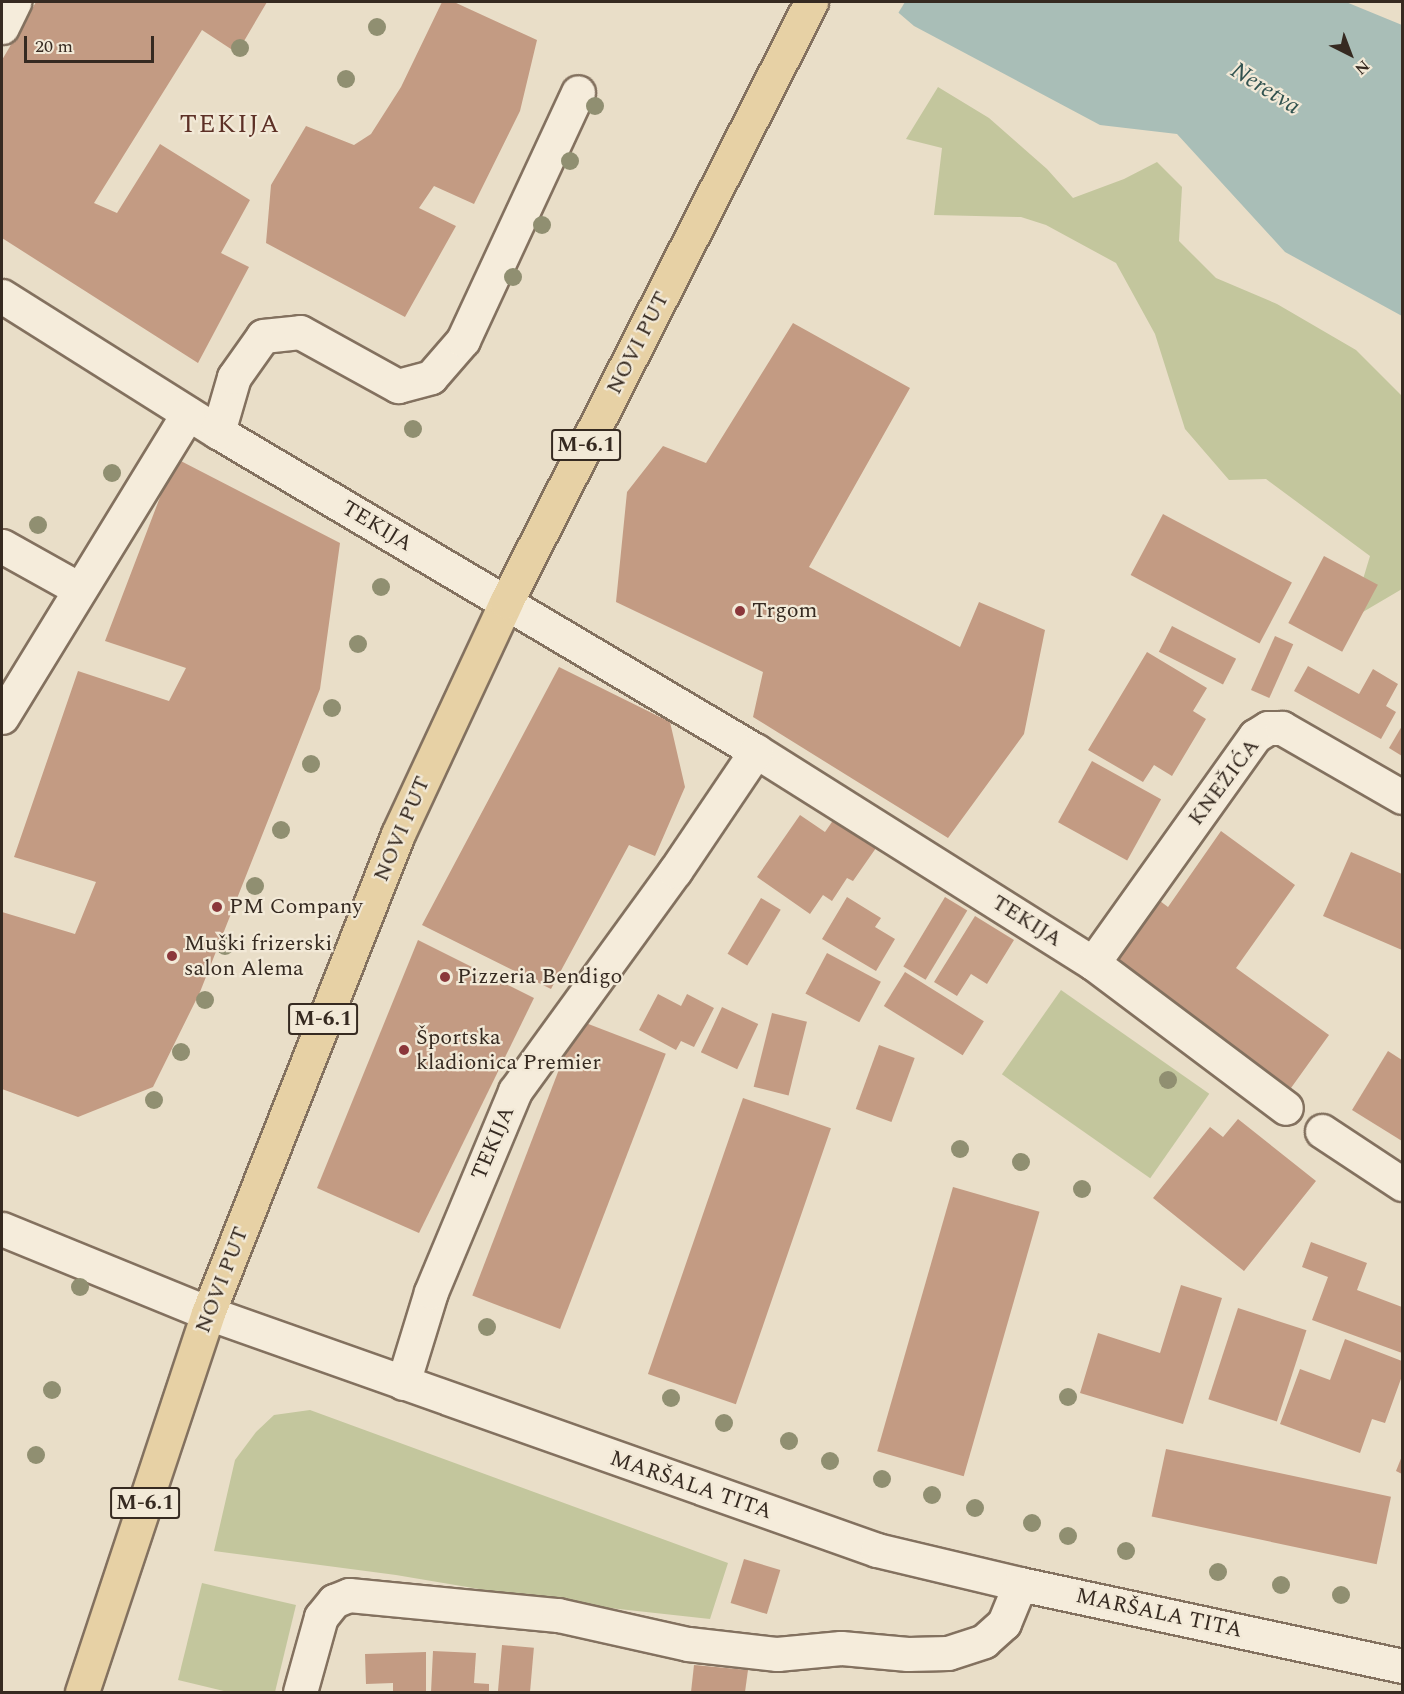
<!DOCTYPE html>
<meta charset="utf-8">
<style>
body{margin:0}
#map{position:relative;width:1404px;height:1694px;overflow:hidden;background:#e9dec8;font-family:Spectral,serif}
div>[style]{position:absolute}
.green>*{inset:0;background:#c3c69d;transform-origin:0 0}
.water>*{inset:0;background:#a9beb7}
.pier>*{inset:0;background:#e9dec8}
.building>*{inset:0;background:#c39b83;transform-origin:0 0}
.roads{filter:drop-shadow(2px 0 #83715f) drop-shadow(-2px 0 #83715f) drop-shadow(0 2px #83715f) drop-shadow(0 -2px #83715f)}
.minor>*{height:33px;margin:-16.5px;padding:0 16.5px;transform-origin:16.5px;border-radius:16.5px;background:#f5ecdb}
.major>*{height:33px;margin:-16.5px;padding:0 16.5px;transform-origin:16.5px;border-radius:16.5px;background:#e7d1a5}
.trees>*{width:18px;height:18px;margin:-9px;border-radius:50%;background:#908f71}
.dots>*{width:16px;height:16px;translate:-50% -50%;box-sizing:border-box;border:3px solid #f2e9d7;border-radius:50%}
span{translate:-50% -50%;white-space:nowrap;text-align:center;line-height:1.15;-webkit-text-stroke:4.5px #f2e9d7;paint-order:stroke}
.shield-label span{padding:2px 4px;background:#f2e9d7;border:2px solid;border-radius:4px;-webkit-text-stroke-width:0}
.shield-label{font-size:21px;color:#362a21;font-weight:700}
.street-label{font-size:22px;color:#362a21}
.poi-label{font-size:22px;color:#362a21}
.left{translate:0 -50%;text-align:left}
.water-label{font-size:24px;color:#325350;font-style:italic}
.quarter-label{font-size:26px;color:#5d3026;letter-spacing:1.5px}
.frame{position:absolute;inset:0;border:3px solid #362a21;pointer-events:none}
.north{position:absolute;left:1320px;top:24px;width:60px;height:60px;-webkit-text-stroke:4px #f2e9d7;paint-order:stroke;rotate:138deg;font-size:16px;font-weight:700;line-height:24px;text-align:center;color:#362a21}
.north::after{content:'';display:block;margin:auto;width:21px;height:27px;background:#362a21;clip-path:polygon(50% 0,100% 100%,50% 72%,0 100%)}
.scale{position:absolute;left:24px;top:36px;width:130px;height:27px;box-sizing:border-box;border:3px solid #362a21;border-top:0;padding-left:8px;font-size:18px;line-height:21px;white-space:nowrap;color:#362a21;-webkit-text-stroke:4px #f2e9d7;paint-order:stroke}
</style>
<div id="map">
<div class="green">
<div style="clip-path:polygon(938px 87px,989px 118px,1047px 169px,1073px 198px,1124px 179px,1157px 162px,1182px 187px,1179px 241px,1216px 278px,1277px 304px,1356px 350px,1402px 396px,1402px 589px,1351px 619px,1370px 556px,1266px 479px,1229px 480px,1185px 429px,1155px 334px,1116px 263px,1046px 225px,1021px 217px,934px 215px,942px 148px,906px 139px)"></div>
<div style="left:1061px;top:990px;width:181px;height:103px;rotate:35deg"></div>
<div style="clip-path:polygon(310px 1410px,728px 1563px,710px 1619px,555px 1602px,396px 1575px,214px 1551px,235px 1460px,256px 1432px,274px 1415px)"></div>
<div style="clip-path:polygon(202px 1583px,296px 1605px,275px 1692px,228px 1692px,178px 1680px)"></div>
</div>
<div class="water">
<div style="clip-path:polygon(886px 2px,1346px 2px,1402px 25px,1402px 316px,1285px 252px,1177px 134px,1100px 125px,914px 26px)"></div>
</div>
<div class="pier">
<div style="clip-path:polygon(883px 2px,905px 2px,897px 15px)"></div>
</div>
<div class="building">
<div style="clip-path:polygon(36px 2px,267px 2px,237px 53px,202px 30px,94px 203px,117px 213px,160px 144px,250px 200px,221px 253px,249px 267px,198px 363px,2px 238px,2px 60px)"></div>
<div style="clip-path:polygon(442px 2px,454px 2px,537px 40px,520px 111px,474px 204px,434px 186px,419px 208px,456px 226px,405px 317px,266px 243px,271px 185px,306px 126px,354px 145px,371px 134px,401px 87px)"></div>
<div style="clip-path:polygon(793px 323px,910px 388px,809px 567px,960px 647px,979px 602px,1045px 630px,1024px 734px,948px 838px,753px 717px,763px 672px,616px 602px,627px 492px,663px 446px,706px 463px)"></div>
<div style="clip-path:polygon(175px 458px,340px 543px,320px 689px,200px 992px,153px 1087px,78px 1117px,2px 1089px,2px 912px,75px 934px,96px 882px,14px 857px,78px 671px,169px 701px,186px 668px,105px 641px)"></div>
<div style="left:1163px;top:514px;width:146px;height:69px;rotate:28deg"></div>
<div style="left:1324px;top:556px;width:61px;height:76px;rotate:28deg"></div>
<div style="left:1172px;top:626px;width:72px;height:29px;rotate:27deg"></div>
<div style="left:1275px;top:636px;width:20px;height:59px;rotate:24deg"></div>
<div style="clip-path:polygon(1147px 652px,1207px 688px,1193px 711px,1206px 719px,1172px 776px,1154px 765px,1143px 782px,1088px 750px)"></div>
<div style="clip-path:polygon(1308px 666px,1359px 694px,1373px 669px,1398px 684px,1386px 706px,1396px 712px,1381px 739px,1294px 691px)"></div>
<div style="clip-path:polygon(559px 667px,670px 722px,685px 787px,655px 856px,629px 845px,551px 989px,422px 925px)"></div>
<div style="clip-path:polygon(1402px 726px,1402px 756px,1389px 748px)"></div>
<div style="left:1092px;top:761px;width:79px;height:70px;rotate:29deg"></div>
<div style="clip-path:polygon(800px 815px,825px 832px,834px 819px,876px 848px,853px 881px,847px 878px,832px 901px,823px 895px,810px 914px,757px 877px)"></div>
<div style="clip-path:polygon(1221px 831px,1295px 885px,1236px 968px,1329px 1035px,1291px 1088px,1116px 963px,1160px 901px,1168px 907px)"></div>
<div style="clip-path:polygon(1351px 852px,1402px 874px,1402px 950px,1323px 916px)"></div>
<div style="clip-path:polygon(847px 897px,881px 918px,875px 927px,895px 939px,876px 971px,822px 939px)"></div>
<div style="left:945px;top:897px;width:26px;height:81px;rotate:31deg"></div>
<div style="left:761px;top:898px;width:23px;height:65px;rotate:31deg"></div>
<div style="clip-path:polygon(975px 916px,1014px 940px,987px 984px,971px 974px,957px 996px,934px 982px)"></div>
<div style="clip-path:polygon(418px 940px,534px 998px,419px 1233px,317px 1188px)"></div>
<div style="left:827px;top:953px;width:61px;height:46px;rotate:28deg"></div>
<div style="left:905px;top:972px;width:93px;height:40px;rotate:32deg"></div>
<div style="clip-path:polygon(658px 994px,681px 1006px,687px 994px,714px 1008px,694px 1047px,681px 1041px,676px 1050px,639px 1030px)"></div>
<div style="left:722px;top:1007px;width:40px;height:50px;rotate:25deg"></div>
<div style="left:772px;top:1013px;width:36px;height:76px;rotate:14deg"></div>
<div style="left:578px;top:1020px;width:94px;height:295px;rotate:21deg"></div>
<div style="left:879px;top:1045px;width:38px;height:68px;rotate:20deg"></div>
<div style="clip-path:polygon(1388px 1051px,1402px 1060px,1402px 1141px,1352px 1110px)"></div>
<div style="left:743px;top:1098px;width:93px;height:292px;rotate:19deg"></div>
<div style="clip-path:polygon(1238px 1119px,1316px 1181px,1244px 1271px,1153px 1198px,1210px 1127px,1223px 1137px)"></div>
<div style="left:953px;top:1187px;width:90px;height:275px;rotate:16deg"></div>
<div style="clip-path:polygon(1311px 1242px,1367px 1263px,1357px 1290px,1402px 1307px,1402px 1353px,1312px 1320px,1328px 1277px,1302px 1267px)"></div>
<div style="clip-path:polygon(1181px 1285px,1222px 1298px,1183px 1424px,1080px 1393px,1098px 1333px,1160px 1353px)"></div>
<div style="left:1238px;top:1308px;width:72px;height:96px;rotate:18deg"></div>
<div style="clip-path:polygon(1345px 1339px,1402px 1361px,1402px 1376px,1385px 1423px,1372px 1419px,1360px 1453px,1280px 1424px,1300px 1369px,1330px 1380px)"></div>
<div style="left:1166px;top:1449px;width:230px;height:69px;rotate:12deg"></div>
<div style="clip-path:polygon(1402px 1456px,1402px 1474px,1396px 1471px)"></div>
<div style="left:744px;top:1559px;width:38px;height:46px;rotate:17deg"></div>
<div style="left:502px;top:1645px;width:32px;height:47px;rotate:5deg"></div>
<div style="clip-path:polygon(433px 1651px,476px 1653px,474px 1683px,489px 1684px,489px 1692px,431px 1692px)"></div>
<div style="clip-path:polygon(426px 1652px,426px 1692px,393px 1692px,393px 1683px,366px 1684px,365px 1654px)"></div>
<div style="clip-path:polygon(694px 1665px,748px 1670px,745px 1692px,691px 1692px)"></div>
</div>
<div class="roads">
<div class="minor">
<div style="left:2px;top:27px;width:28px;rotate:-64deg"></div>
<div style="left:2px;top:296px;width:255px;rotate:32.2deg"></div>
<div style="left:218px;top:432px;width:625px;rotate:30.67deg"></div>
<div style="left:756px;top:751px;width:398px;rotate:32.2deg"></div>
<div style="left:1093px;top:963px;width:241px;rotate:36.9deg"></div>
<div style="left:218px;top:432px;width:57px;rotate:-73.8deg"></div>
<div style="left:234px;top:377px;width:50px;rotate:-54.7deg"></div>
<div style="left:263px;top:336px;width:37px;rotate:-6deg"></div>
<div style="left:300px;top:332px;width:112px;rotate:28.9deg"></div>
<div style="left:398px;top:386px;width:34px;rotate:-15deg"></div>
<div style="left:431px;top:377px;width:49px;rotate:-49.1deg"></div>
<div style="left:463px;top:340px;width:273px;rotate:-65.1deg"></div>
<div style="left:2px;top:546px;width:88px;rotate:29.2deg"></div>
<div style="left:2px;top:717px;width:356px;rotate:-58.5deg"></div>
<div style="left:1093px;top:963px;width:279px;rotate:-54.5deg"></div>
<div style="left:1255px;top:736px;width:15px;rotate:-32deg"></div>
<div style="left:1268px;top:728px;width:14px"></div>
<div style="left:1282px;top:728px;width:138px;rotate:29.9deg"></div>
<div style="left:1322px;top:1131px;width:96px;rotate:33.5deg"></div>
<div style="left:2px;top:1229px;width:222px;rotate:22.2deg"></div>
<div style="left:208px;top:1313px;width:710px;rotate:19.51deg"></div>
<div style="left:877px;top:1550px;width:147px;rotate:13.4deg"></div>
<div style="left:1020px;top:1584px;width:391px;rotate:12.1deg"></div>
<div style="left:403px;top:1383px;width:95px;rotate:-72.9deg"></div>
<div style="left:431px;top:1292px;width:218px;rotate:-67.3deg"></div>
<div style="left:515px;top:1091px;width:272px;rotate:-54deg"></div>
<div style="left:675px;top:871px;width:145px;rotate:-56deg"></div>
<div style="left:300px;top:1692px;width:78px;rotate:-74.4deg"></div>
<div style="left:321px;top:1617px;width:21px;rotate:-51deg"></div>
<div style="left:334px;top:1601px;width:16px;rotate:-22deg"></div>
<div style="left:349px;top:1595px;width:210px;rotate:5.5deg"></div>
<div style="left:558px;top:1615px;width:133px;rotate:12.6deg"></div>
<div style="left:688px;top:1644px;width:90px;rotate:6.4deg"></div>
<div style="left:777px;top:1654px;width:64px;rotate:-5.4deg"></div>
<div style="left:841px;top:1648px;width:67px;rotate:5.1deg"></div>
<div style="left:908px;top:1654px;width:40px;rotate:-1.4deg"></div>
<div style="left:948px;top:1653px;width:38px;rotate:-18deg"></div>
<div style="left:984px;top:1641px;width:27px;rotate:-42deg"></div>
<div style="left:1004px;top:1623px;width:42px;rotate:-67.7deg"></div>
</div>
<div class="major">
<div style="left:82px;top:1692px;width:399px;rotate:-71.6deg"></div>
<div style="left:208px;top:1313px;width:515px;rotate:-68.36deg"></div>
<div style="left:398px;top:834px;width:256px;rotate:-65deg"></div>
<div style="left:506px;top:602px;width:673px;rotate:-63.05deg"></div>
</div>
</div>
<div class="trees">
<div style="left:377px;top:27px"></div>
<div style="left:240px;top:48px"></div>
<div style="left:346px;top:79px"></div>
<div style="left:595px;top:106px"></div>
<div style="left:570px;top:161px"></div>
<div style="left:542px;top:225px"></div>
<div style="left:513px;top:277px"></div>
<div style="left:413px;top:429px"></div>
<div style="left:112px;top:473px"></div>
<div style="left:38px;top:525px"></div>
<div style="left:381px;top:587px"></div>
<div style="left:358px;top:644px"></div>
<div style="left:332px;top:708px"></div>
<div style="left:311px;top:764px"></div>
<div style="left:281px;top:830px"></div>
<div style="left:255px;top:886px"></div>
<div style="left:225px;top:946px"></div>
<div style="left:205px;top:1000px"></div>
<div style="left:181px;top:1052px"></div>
<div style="left:1168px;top:1080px"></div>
<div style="left:154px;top:1100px"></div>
<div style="left:960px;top:1149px"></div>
<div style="left:1021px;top:1162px"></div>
<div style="left:1082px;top:1189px"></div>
<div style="left:80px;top:1287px"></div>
<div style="left:487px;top:1327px"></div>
<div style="left:52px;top:1390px"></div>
<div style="left:1068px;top:1397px"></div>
<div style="left:671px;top:1398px"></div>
<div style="left:724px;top:1423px"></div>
<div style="left:789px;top:1441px"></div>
<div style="left:36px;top:1455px"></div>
<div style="left:830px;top:1461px"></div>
<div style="left:882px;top:1479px"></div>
<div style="left:932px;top:1495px"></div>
<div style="left:975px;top:1508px"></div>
<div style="left:1032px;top:1523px"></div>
<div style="left:1068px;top:1536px"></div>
<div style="left:1126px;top:1551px"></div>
<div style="left:1218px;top:1572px"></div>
<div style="left:1281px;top:1585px"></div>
<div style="left:1341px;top:1595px"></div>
</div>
<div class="dots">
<div style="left:740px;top:611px;background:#8b373a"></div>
<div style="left:217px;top:907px;background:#8b373a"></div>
<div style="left:172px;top:956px;background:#8b373a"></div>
<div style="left:445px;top:977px;background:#8b373a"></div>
<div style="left:404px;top:1050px;background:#8b373a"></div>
</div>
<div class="shield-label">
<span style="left:586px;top:445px">M-6.1</span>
<span style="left:323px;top:1019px">M-6.1</span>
<span style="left:145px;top:1503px">M-6.1</span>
</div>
<div class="street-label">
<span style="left:638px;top:343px;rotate:-63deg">NOVI PUT</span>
<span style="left:377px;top:526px;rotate:31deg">TEKIJA</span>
<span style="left:1224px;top:782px;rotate:-53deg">KNEŽIĆA</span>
<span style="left:402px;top:829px;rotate:-67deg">NOVI PUT</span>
<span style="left:1027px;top:921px;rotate:32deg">TEKIJA</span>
<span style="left:493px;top:1143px;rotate:-67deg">TEKIJA</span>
<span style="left:222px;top:1280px;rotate:-69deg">NOVI PUT</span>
<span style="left:691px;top:1485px;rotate:19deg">MARŠALA TITA</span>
<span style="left:1159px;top:1613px;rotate:12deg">MARŠALA TITA</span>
</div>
<div class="poi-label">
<span class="left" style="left:752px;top:611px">Trgom</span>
<span class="left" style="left:229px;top:907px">PM Company</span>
<span class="left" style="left:184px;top:956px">Muški frizerski<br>salon Alema</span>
<span class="left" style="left:457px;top:977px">Pizzeria Bendigo</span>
<span class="left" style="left:416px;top:1050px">Športska<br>kladionica Premier</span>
</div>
<div class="water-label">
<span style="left:1265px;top:89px;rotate:32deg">Neretva</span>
</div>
<div class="quarter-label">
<span style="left:230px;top:125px">TEKIJA</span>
</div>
<div class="frame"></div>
<div class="north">N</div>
<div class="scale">20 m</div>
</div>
